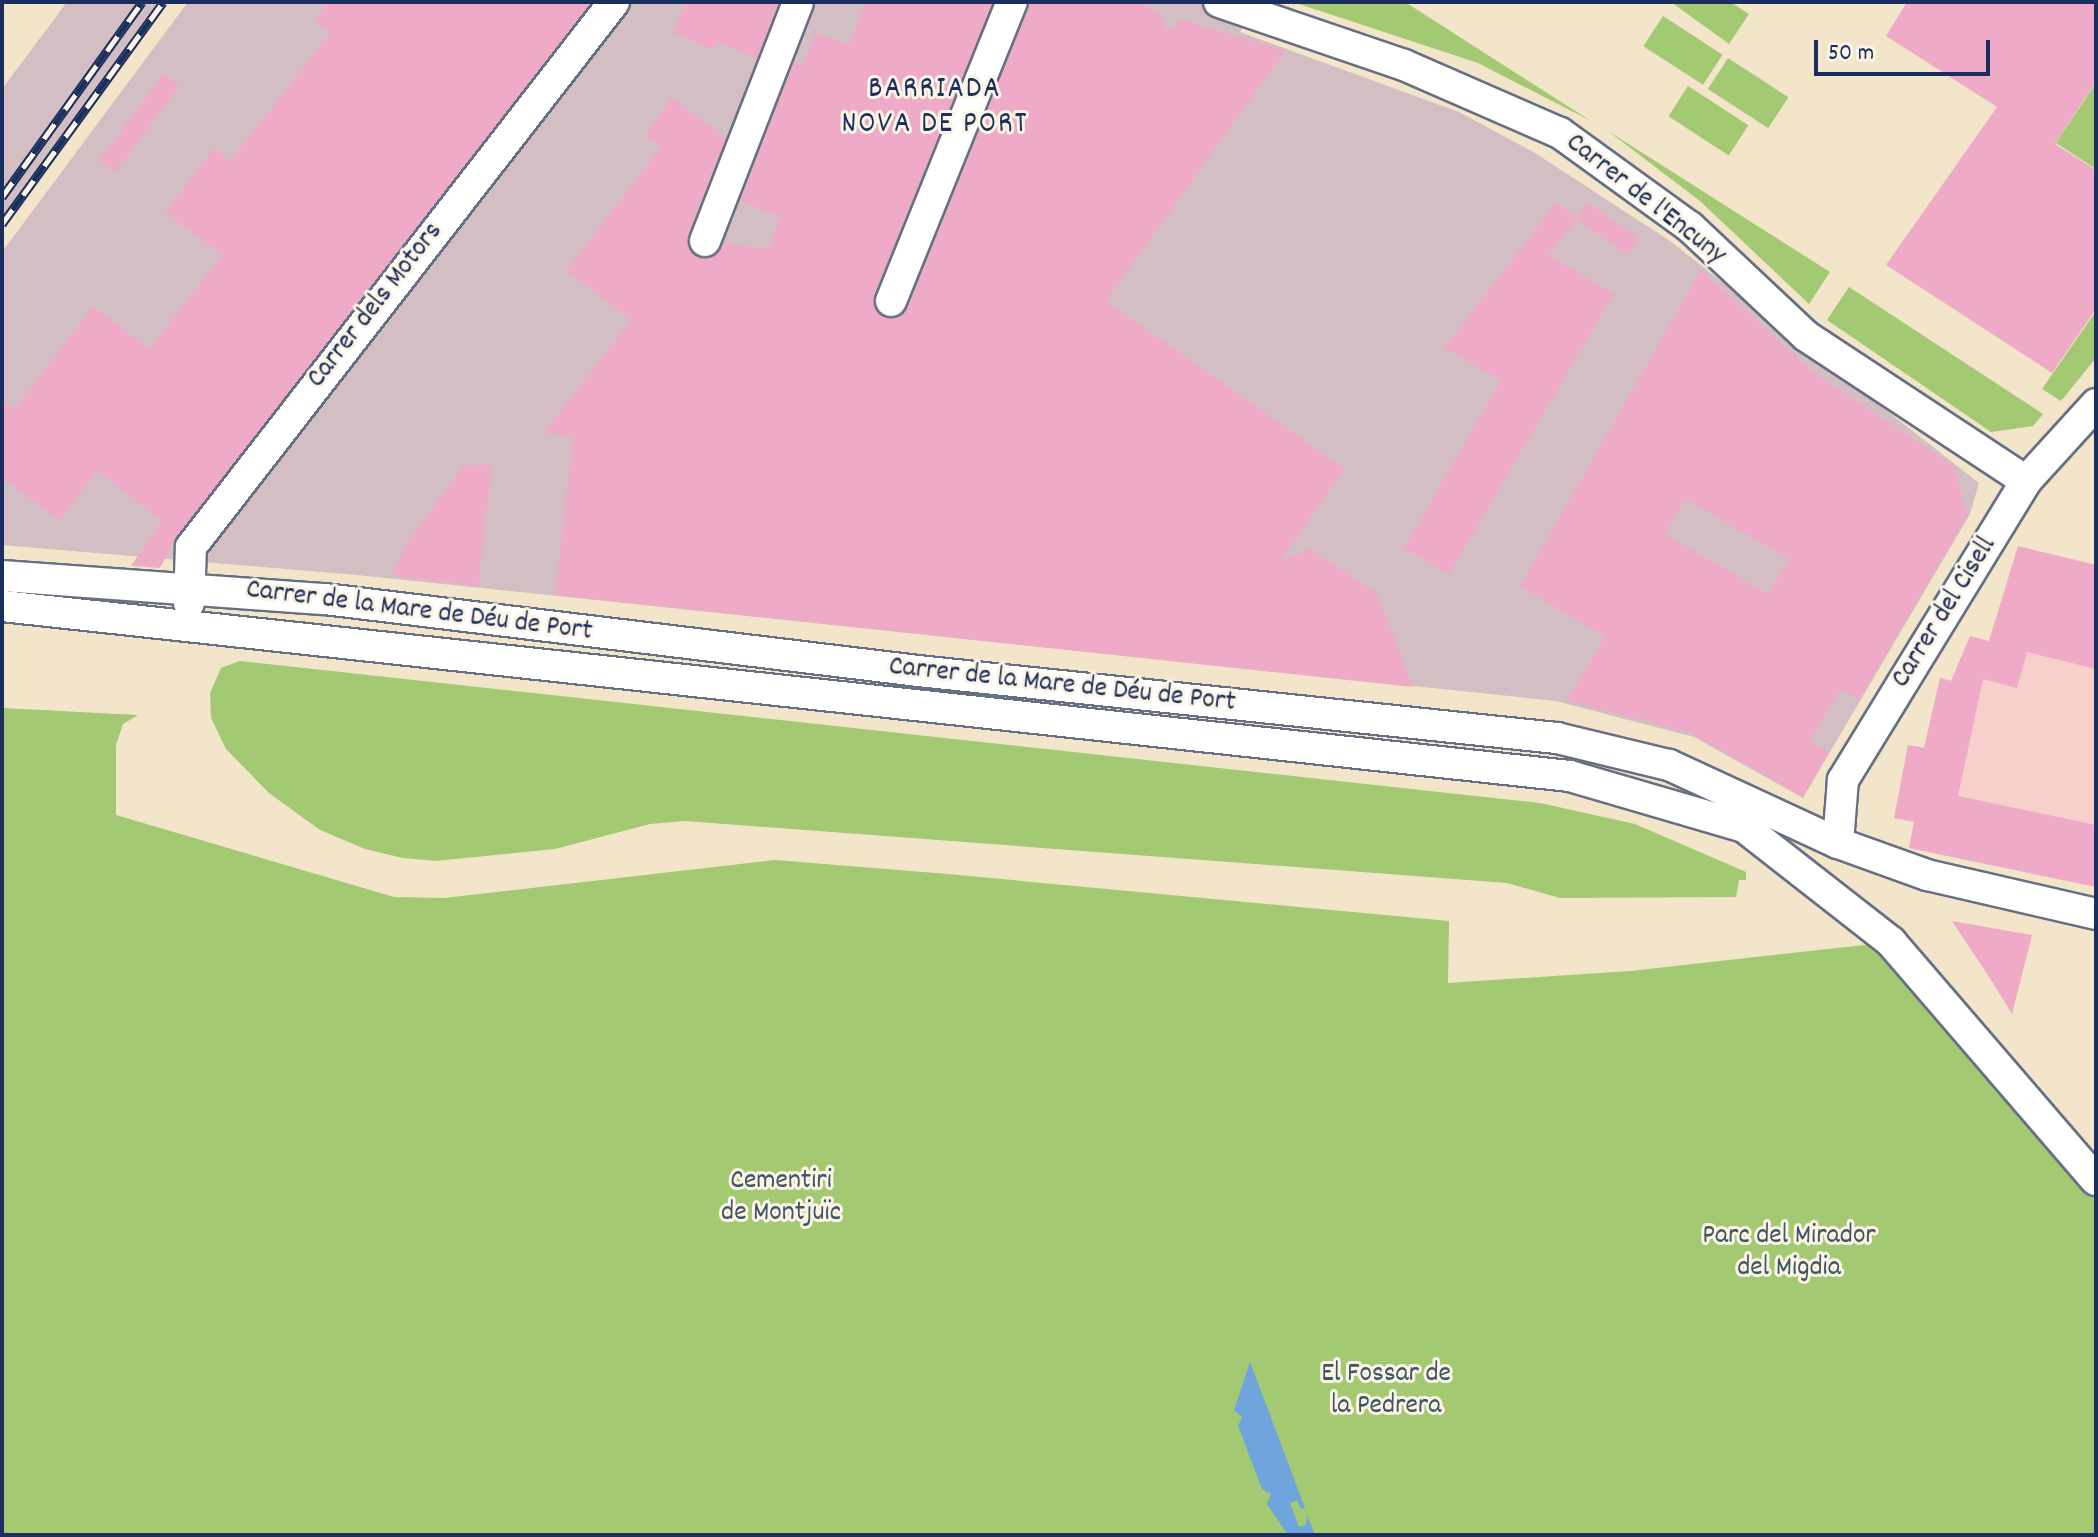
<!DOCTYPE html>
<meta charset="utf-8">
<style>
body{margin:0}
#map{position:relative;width:2098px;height:1537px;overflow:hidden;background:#f3e5ca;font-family:Dekko,sans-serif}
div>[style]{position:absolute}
.built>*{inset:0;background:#f7d0cc}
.industrial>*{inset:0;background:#d2bec3}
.green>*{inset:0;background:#a3c973;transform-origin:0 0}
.water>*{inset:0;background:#6fa5dc}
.building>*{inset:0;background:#eeaac7;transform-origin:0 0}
.roads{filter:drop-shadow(2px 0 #676f84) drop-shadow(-2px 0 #676f84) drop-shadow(0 2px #676f84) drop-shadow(0 -2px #676f84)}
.minor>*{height:30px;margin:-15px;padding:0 15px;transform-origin:15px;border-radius:15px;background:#fff}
.rail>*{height:9px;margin-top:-4.5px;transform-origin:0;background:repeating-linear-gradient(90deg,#fcf5e5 0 18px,#1b2f5e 0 36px);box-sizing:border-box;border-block:2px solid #1b2f5e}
span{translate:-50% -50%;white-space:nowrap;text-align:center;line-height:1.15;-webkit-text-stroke:6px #fcf5e5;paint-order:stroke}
.street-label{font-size:28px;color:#1b2f5e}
.park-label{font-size:28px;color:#3d5663}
.neighbourhood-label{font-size:30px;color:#1b2f5e;letter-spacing:2px}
.frame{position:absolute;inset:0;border:4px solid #1b2f5e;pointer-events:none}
.scale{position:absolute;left:1814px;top:40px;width:176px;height:36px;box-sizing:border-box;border:4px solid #1b2f5e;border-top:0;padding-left:10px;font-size:24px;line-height:28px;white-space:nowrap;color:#1b2f5e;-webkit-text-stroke:6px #fcf5e5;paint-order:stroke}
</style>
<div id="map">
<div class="built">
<div style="clip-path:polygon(2018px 546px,2096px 565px,2096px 887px,1909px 848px,1914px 822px,1894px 818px,1908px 745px,1939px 750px,1930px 721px,1940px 678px,1952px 680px,1970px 636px,1989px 641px)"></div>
</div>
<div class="industrial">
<div style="clip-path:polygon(67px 2px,167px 2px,2px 230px,2px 89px)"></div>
<div style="clip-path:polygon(188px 2px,1258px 2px,1240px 32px,1459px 112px,1535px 153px,1670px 241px,1979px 483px,1970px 514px,1803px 798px,1694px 737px,1556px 701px,357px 575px,2px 545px,2px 252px)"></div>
</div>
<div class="green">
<div style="clip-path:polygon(1293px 2px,1405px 2px,1591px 121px,1478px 63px)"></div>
<div style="clip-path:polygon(1671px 2px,1730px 2px,1749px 14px,1729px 44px)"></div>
<div style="left:1663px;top:16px;width:71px;height:36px;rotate:33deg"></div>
<div style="left:1728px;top:58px;width:72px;height:37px;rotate:33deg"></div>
<div style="clip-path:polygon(2096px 83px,2096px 169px,2056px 143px)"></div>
<div style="left:1688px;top:86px;width:72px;height:36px;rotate:33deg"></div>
<div style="clip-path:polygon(1608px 131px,1830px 272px,1809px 304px,1700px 201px)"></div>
<div style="clip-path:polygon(1849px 287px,2043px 414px,2033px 426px,1991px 432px,1827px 320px)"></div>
<div style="clip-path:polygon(2096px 311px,2096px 358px,2061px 401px,2042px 389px)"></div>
<div style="clip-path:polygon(240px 661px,1540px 803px,1635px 824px,1746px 872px,1746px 880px,1739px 880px,1736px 897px,1560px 898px,1507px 883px,685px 821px,650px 824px,555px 849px,436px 861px,403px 858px,365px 849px,320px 830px,269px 793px,226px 749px,211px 718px,210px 693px,221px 668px)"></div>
<div style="clip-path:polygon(2px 708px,138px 715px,123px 724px,116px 745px,116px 815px,394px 897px,444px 898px,775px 860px,948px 874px,1449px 921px,1448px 983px,1630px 971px,1891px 942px,2096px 1180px,2096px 1535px,2px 1535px)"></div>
</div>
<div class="water">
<div style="clip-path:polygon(1250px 1362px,1305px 1508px,1301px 1509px,1297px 1500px,1290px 1503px,1299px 1527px,1306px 1525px,1307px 1515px,1315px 1535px,1288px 1535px,1267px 1504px,1271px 1494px,1262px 1489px,1238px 1426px,1242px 1417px,1234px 1410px)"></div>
</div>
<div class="building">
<div style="clip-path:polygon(328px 2px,591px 2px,177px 536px,160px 568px,131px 566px,162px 521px,97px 471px,59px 521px,2px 477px,2px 399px,15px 409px,93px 306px,149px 349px,222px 255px,165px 212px,214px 148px,230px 161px,303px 68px,330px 33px,314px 20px)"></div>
<div style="clip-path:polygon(685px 2px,779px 2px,757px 58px,717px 43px,714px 50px,673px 33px)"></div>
<div style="clip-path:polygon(866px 2px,993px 2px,874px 294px,876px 311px,893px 319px,908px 308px,1030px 2px,1136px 2px,1160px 12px,1167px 31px,1183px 20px,1285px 51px,1106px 301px,1345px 469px,1280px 561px,1309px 549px,1377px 593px,1413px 687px,555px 595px,573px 436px,543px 433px,631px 320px,566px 271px,661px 147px,646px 135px,672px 97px,726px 138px,688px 234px,691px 252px,707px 259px,723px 243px,768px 249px,780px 217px,740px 200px,794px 62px,803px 66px,815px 34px,849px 44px)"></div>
<div style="clip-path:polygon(1907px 2px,2096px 2px,2096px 82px,2055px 144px,2096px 170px,2096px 309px,2052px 373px,1886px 265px,1997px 107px,1886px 36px)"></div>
<div style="left:164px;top:74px;width:20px;height:108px;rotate:37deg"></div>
<div style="clip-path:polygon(1557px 202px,1577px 219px,1588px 203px,1638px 238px,1627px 255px,1577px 219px,1548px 255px,1614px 294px,1449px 574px,1404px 548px,1501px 380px,1444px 348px)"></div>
<div style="clip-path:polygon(evenodd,1701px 270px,1814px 373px,1955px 467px,1967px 516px,1859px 700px,1840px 689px,1810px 741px,1829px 752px,1803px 797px,1689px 732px,1567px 701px,1605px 637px,1520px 586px,1701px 270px,1685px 499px,1789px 559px,1768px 594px,1665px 534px,1685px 499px)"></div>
<div style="clip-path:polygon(492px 465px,478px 586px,392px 576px,405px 545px,463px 466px)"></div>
<div style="clip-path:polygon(2018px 546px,2096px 565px,2096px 669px,2027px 652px,2017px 688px,1983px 679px,1958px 796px,2096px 825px,2096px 887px,1909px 848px,1914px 822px,1894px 818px,1908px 745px,1924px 748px,1940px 678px,1951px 681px,1970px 636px,1989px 641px)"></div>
<div style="clip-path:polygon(1952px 921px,2032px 935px,2012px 1014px,1991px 980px)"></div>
</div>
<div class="roads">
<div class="minor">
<div style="left:1219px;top:2px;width:195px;rotate:18.8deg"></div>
<div style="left:1404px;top:65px;width:170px;rotate:23.6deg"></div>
<div style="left:1560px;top:133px;width:160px;rotate:35.9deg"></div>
<div style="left:1690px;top:227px;width:159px;rotate:43.2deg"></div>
<div style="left:1806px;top:336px;width:263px;rotate:33.4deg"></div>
<div style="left:705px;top:241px;width:256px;rotate:-68.7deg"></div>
<div style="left:891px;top:301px;width:323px;rotate:-68deg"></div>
<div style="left:2px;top:576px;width:324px;rotate:4.1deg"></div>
<div style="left:325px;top:599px;width:597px;rotate:6.92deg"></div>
<div style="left:918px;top:671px;width:643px;rotate:5.99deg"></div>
<div style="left:1557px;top:738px;width:115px;rotate:13.6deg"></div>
<div style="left:1669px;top:765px;width:186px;rotate:24.8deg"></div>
<div style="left:1838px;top:843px;width:95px;rotate:19.8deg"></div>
<div style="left:1927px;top:875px;width:173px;rotate:13deg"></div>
<div style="left:189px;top:603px;width:56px;rotate:-88deg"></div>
<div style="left:191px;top:547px;width:690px;rotate:-52.18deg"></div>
<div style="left:2px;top:606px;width:1577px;rotate:6.19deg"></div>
<div style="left:1570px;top:776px;width:181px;rotate:16.3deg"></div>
<div style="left:1744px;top:827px;width:187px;rotate:38deg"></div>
<div style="left:1891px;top:942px;width:314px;rotate:49.3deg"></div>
<div style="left:1838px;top:843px;width:63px;rotate:-85.5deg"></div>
<div style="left:1843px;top:780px;width:351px;rotate:-58.5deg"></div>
<div style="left:2026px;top:481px;width:104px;rotate:-47.7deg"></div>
</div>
</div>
<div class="rail">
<div style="left:2px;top:197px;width:240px;rotate:-54.3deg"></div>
<div style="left:2px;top:224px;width:274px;rotate:-54deg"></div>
</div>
<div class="street-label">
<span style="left:1645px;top:200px;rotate:38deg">Carrer de l'Encuny</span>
<span style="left:376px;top:306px;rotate:-52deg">Carrer dels Motors</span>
<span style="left:419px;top:612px;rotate:7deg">Carrer de la Mare de Déu de Port</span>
<span style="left:1945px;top:613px;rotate:-58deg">Carrer del Cisell</span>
<span style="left:1062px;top:686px;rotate:6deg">Carrer de la Mare de Déu de Port</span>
</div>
<div class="park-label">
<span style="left:781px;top:1198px">Cementiri<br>de Montjuïc</span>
<span style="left:1789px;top:1253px">Parc del Mirador<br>del Migdia</span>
<span style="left:1386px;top:1391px">El Fossar de<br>la Pedrera</span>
</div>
<div class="neighbourhood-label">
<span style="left:935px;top:108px">BARRIADA<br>NOVA DE PORT</span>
</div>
<div class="frame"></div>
<div class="scale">50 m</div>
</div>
